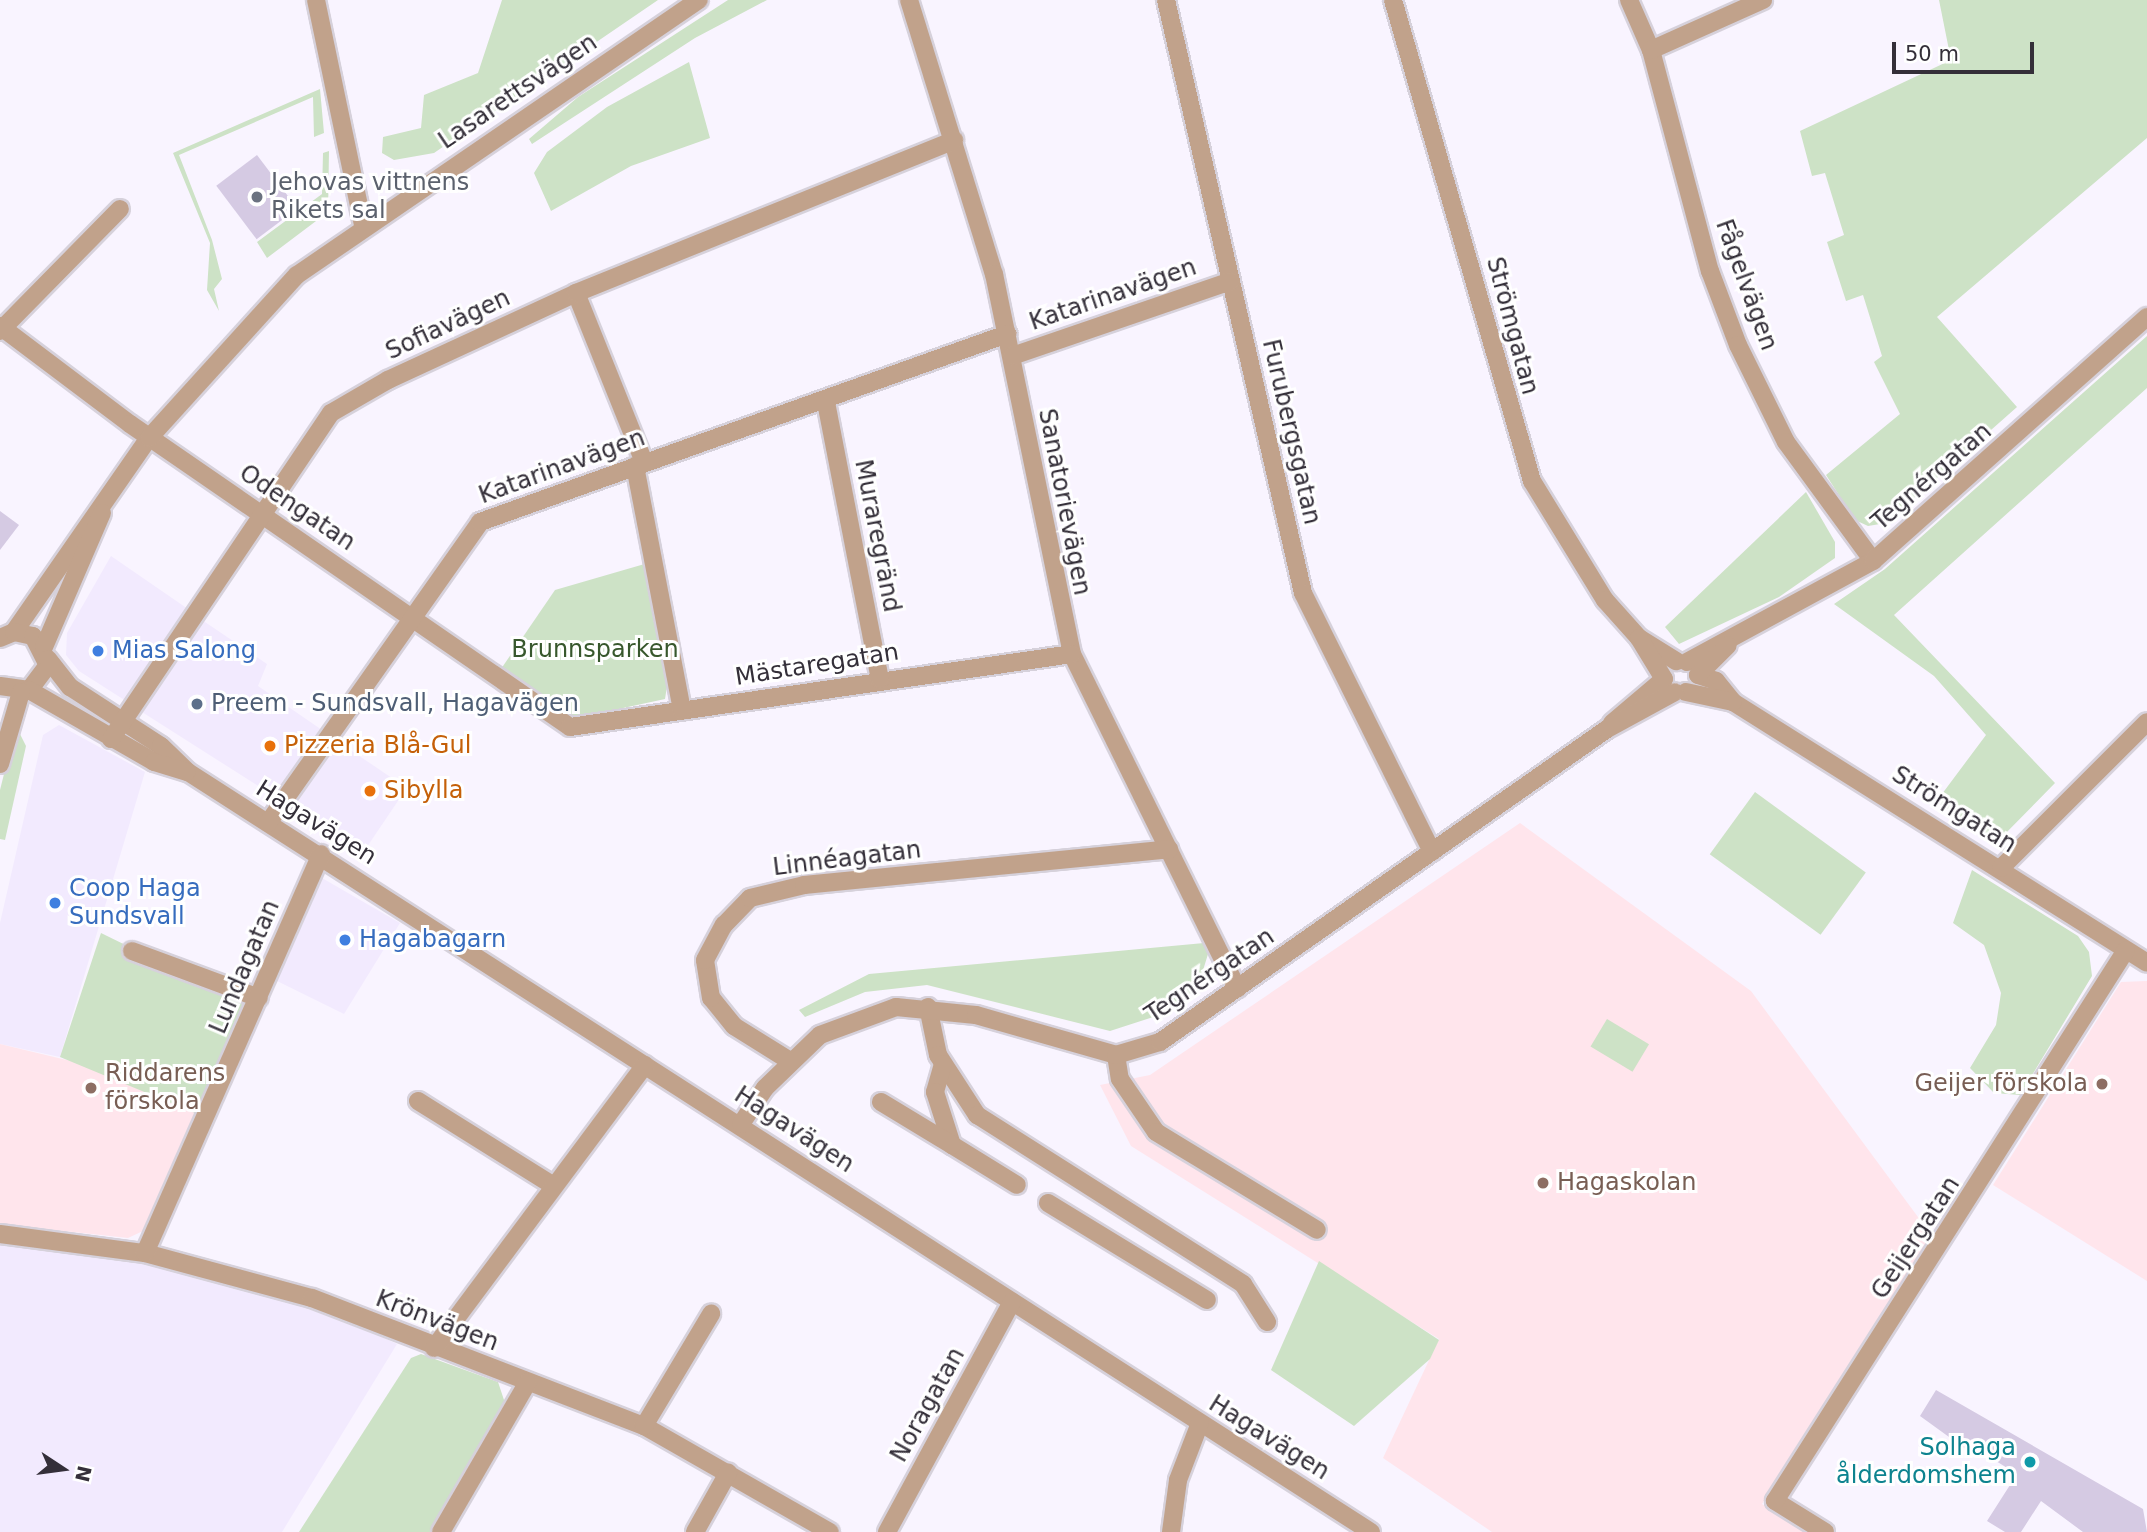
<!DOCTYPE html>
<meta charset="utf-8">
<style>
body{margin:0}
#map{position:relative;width:2147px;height:1532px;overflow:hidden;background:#f9f4ff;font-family:"DejaVu Sans",sans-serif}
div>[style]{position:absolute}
.built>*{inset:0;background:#f2eafe;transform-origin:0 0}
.education>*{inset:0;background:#ffe5ec}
.green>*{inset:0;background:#cde2c6;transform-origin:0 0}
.building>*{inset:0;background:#d5cae3;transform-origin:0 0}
.roads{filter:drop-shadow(2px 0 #d6d1db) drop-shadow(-2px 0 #d6d1db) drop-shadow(0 2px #d6d1db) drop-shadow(0 -2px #d6d1db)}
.minor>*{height:18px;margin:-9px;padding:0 9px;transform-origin:9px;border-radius:9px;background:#c1a28b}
.dots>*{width:19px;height:19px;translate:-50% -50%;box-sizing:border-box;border:4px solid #fff;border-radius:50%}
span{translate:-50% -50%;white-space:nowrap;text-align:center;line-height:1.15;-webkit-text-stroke:6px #fff;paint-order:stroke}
.street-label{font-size:24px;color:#342f39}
.worship-label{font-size:24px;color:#5b616d}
.left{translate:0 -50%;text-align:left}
.park-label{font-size:24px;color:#38582d}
.shop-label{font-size:24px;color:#366cbe}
.service-label{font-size:24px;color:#4e5e75}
.food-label{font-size:24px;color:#c56008}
.education-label{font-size:24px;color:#785e54}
.right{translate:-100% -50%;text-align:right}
.culture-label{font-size:24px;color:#0d838f}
.north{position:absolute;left:28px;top:1434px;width:70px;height:70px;-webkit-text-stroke:5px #fff;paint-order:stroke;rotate:103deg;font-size:19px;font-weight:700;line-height:28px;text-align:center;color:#342f39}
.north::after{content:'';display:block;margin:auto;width:24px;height:32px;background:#342f39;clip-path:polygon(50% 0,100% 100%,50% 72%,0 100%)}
.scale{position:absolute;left:1892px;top:42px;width:142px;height:32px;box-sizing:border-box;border:4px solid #342f39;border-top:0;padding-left:9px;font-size:21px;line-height:24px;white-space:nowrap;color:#342f39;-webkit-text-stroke:5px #fff;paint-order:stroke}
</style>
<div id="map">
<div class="built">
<div style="clip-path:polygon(111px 556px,188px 609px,126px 701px,79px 671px,66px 655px,67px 633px)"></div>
<div style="clip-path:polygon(202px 620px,267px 664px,258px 686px,322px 730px,274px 796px,142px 712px)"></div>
<div style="clip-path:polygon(59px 725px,145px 772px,60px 1057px,0 1044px,0 923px,43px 735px)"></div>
<div style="left:337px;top:741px;width:84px;height:82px;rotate:34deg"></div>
<div style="clip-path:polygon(322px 878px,400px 923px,344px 1014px,275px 980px)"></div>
<div style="clip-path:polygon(0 1240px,103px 1252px,310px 1304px,397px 1344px,282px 1532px,0 1532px)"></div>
</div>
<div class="education">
<div style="clip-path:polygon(1520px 823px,1751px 991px,1932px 1236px,1762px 1504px,1807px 1532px,1492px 1532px,1383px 1458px,1439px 1339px,1131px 1146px,1100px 1085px,1150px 1075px)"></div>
<div style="clip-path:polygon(2147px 981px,2147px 1281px,1993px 1185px,2121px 982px)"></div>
<div style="clip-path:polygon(0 1044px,75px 1062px,195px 1113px,143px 1231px,128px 1238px,0 1224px)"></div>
</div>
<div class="green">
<div style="clip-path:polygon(502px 0,658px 0,434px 153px,394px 160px,382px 153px,383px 137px,421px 128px,424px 95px,478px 73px)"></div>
<div style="clip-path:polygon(728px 0,767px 0,695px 38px,532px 144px,529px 139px,578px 97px)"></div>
<div style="clip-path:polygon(1939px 0,2147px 0,2147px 138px,1937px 317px,2017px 407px,1886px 523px,1868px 526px,1855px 520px,1826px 475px,1900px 414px,1874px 362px,1882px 356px,1863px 295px,1846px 301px,1827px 242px,1844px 235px,1825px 173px,1812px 176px,1800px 131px,1951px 60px)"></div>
<div style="clip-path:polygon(689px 62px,710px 138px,631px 166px,551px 211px,534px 173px,547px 152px,607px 107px)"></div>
<div style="clip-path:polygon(320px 89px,324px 133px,314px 137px,313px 97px,179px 155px,212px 240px,222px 279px,214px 289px,219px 311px,207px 290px,210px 243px,173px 153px)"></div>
<div style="clip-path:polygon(329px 151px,328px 212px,267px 258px,257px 242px,322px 194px,323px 153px)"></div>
<div style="clip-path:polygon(2147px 336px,2147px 388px,1894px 615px,2055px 783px,2001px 838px,1993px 838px,1936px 802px,1986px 735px,1934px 676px,1834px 604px,1885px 569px)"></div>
<div style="clip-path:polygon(1806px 492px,1835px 542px,1835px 558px,1779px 597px,1679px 644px,1665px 627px)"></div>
<div style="clip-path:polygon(648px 563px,668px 680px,665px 699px,572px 719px,501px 669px,555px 590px)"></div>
<div style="clip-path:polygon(16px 726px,26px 746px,5px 840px,0 839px,0 790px)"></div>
<div style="left:1755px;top:792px;width:137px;height:77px;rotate:36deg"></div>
<div style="clip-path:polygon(1972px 870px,2078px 936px,2089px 952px,2092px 976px,2020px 1095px,1994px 1093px,1970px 1068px,1996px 1025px,2001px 993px,1984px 945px,1953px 923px)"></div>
<div style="clip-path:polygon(101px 933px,244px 1003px,195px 1113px,60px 1057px)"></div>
<div style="clip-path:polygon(1204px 943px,1208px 954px,1201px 977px,1181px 1008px,1110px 1031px,927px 985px,865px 992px,805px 1017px,799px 1010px,869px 974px)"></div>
<div style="left:1607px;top:1019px;width:49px;height:32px;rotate:31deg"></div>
<div style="clip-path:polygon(1319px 1261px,1439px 1340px,1430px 1359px,1354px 1426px,1271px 1370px)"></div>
<div style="clip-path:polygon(421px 1354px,498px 1382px,506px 1406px,435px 1532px,299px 1532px,411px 1358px)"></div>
</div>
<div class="building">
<div style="left:257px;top:155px;width:67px;height:51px;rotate:53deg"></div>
<div style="clip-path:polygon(0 511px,19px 525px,0 550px)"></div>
<div style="clip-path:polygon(1936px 1390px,2143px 1509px,2147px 1532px,2083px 1532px,2041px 1501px,2021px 1532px,2005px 1532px,1987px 1521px,2017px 1474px,1970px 1445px,1967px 1450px,1920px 1416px)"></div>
</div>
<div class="roads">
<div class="minor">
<div style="left:316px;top:0;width:230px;rotate:78.2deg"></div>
<div style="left:909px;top:0;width:287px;rotate:72.8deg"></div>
<div style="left:994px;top:274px;width:388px;rotate:78.4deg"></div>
<div style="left:1072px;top:654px;width:373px;rotate:63.7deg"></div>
<div style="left:1166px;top:0;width:609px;rotate:76.99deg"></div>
<div style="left:1303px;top:593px;width:289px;rotate:63.5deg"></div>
<div style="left:1393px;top:0;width:501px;rotate:73.88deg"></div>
<div style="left:1532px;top:481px;width:140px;rotate:58.5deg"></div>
<div style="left:1605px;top:600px;width:51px;rotate:48.2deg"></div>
<div style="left:1639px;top:638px;width:44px;rotate:31.9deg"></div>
<div style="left:1629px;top:0;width:55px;rotate:66.3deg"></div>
<div style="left:1651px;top:50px;width:229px;rotate:75.1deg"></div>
<div style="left:1710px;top:271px;width:79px;rotate:69.3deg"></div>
<div style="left:1738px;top:345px;width:108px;rotate:63.7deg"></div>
<div style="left:1786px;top:442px;width:147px;rotate:53.8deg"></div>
<div style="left:1651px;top:50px;width:123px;rotate:-24.1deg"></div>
<div style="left:576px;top:293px;width:182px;rotate:68.1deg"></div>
<div style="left:0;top:326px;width:163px;rotate:37deg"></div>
<div style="left:130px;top:424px;width:534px;rotate:34.55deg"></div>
<div style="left:570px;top:727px;width:507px;rotate:-8.27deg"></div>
<div style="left:0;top:331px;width:171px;rotate:-45.5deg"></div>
<div style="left:1012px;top:356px;width:231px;rotate:-18.9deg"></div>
<div style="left:826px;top:402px;width:282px;rotate:79deg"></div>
<div style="left:635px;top:466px;width:249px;rotate:79.1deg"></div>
<div style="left:14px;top:632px;width:236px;rotate:-55.2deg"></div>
<div style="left:149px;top:438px;width:220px;rotate:-47.8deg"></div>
<div style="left:297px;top:275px;width:487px;rotate:-34.4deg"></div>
<div style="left:0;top:638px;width:15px;rotate:-23deg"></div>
<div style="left:14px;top:632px;width:19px;rotate:12deg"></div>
<div style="left:33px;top:636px;width:33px;rotate:63deg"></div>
<div style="left:48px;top:665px;width:31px;rotate:127deg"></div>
<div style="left:29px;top:690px;width:29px;rotate:-172deg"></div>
<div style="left:44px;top:647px;width:146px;rotate:-66.6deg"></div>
<div style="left:48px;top:659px;width:36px;rotate:52deg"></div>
<div style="left:70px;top:687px;width:108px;rotate:33deg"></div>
<div style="left:161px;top:746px;width:37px;rotate:44deg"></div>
<div style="left:188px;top:772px;width:1406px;rotate:32.72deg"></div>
<div style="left:1687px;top:662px;width:212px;rotate:-28.5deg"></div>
<div style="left:1873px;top:561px;width:367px;rotate:-41.7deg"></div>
<div style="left:1698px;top:675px;width:19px;rotate:18deg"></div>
<div style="left:1716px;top:681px;width:27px;rotate:51deg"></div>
<div style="left:1733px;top:702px;width:489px;rotate:32.2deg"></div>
<div style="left:1698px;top:675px;width:42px;rotate:-45deg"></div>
<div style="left:29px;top:690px;width:144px;rotate:29.9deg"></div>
<div style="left:154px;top:762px;width:34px;rotate:17deg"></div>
<div style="left:1686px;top:692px;width:48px;rotate:12deg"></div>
<div style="left:1612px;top:723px;width:68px;rotate:-40.2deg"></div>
<div style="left:1664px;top:679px;width:48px;rotate:-121.4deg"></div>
<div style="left:111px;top:739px;width:393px;rotate:-56deg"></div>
<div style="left:331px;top:413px;width:66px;rotate:-30.1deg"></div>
<div style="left:388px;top:380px;width:207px;rotate:-24.8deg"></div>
<div style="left:576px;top:293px;width:408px;rotate:-22deg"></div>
<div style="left:0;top:764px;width:75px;rotate:-73.7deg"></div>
<div style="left:268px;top:823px;width:368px;rotate:-54.8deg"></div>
<div style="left:480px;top:522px;width:560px;rotate:-19.63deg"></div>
<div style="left:2001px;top:868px;width:206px;rotate:-45deg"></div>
<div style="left:132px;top:951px;width:135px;rotate:20.3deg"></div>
<div style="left:928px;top:1007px;width:49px;rotate:78.2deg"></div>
<div style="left:938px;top:1055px;width:72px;rotate:57deg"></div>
<div style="left:977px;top:1115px;width:315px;rotate:32.4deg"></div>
<div style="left:1243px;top:1284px;width:45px;rotate:57.7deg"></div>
<div style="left:1116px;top:1055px;width:24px;rotate:81deg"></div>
<div style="left:1120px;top:1079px;width:64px;rotate:55.8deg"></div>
<div style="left:1156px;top:1132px;width:188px;rotate:31.3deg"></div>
<div style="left:790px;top:1061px;width:66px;rotate:-148deg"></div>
<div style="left:734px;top:1026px;width:36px;rotate:-129deg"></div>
<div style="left:711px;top:998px;width:38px;rotate:-99deg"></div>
<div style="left:705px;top:960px;width:40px;rotate:-62deg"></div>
<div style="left:724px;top:925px;width:37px;rotate:-46deg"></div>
<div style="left:750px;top:898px;width:56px;rotate:-13.5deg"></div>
<div style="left:804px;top:885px;width:367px;rotate:-5.6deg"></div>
<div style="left:943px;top:1064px;width:29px;rotate:106deg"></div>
<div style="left:935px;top:1092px;width:56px;rotate:72.2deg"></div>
<div style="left:952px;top:1145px;width:76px;rotate:31.6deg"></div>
<div style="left:418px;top:1101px;width:160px;rotate:32deg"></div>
<div style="left:881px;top:1102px;width:83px;rotate:31.2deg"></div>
<div style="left:741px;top:1124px;width:43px;rotate:-56.3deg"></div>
<div style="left:765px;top:1088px;width:76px;rotate:-43.9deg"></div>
<div style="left:820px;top:1035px;width:81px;rotate:-20.2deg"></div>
<div style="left:896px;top:1007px;width:80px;rotate:5.7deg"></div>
<div style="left:976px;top:1015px;width:146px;rotate:15.9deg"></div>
<div style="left:1116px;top:1055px;width:46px;rotate:-16.5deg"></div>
<div style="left:1160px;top:1042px;width:546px;rotate:-35deg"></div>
<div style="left:1607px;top:729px;width:77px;rotate:-28.6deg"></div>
<div style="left:1048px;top:1203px;width:186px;rotate:31.4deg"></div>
<div style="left:0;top:1234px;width:146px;rotate:7.5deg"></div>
<div style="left:145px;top:1253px;width:173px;rotate:15.1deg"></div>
<div style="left:312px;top:1298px;width:356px;rotate:21.1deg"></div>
<div style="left:644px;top:1426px;width:214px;rotate:29.7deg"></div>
<div style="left:145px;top:1253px;width:436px;rotate:-66.2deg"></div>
<div style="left:434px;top:1348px;width:353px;rotate:-53.3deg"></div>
<div style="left:644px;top:1426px;width:131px;rotate:-59.1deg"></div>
<div style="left:441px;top:1532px;width:173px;rotate:-59.9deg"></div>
<div style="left:695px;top:1532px;width:68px;rotate:-60.8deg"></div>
<div style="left:887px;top:1532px;width:262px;rotate:-61.5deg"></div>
<div style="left:1171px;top:1532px;width:52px;rotate:-82.3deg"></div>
<div style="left:1178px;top:1480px;width:61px;rotate:-68.9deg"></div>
<div style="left:1825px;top:1532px;width:59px;rotate:-148.2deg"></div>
<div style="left:1775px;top:1501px;width:653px;rotate:-57.5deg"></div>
</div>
</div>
<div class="dots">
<div style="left:257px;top:197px;background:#6b7280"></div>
<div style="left:98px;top:651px;background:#3f7fe0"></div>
<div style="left:197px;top:704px;background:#5c6f8a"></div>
<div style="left:270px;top:746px;background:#e8710a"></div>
<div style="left:370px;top:791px;background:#e8710a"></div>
<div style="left:55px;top:903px;background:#3f7fe0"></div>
<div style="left:345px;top:940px;background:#3f7fe0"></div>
<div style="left:2102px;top:1084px;background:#8d6e63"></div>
<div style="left:91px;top:1088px;background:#8d6e63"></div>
<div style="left:1543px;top:1183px;background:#8d6e63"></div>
<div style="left:2030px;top:1462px;background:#0f9aa8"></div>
</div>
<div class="street-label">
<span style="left:518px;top:92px;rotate:-34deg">Lasarettsvägen</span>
<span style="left:1746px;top:285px;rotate:70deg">Fågelvägen</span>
<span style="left:1113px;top:295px;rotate:-19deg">Katarinavägen</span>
<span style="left:448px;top:325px;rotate:-25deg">Sofiavägen</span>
<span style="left:1512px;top:326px;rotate:75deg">Strömgatan</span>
<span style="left:1291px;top:432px;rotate:77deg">Furubergsgatan</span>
<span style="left:562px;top:467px;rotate:-20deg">Katarinavägen</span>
<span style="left:1932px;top:477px;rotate:-41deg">Tegnérgatan</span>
<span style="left:1064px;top:502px;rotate:79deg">Sanatorievägen</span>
<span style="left:297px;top:508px;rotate:34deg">Odengatan</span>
<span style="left:877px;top:536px;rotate:79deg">Muraregränd</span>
<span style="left:817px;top:665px;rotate:-9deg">Mästaregatan</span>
<span style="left:1954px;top:810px;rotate:32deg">Strömgatan</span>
<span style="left:316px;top:823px;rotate:32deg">Hagavägen</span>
<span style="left:847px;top:859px;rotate:-7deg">Linnéagatan</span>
<span style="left:245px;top:967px;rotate:-67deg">Lundagatan</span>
<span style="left:1210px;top:976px;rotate:-34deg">Tegnérgatan</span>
<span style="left:794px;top:1130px;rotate:33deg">Hagavägen</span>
<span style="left:1916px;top:1238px;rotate:-57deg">Geijergatan</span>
<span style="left:437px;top:1321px;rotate:21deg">Krönvägen</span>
<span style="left:928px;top:1405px;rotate:-61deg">Noragatan</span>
<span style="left:1269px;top:1438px;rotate:32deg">Hagavägen</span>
</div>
<div class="worship-label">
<span class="left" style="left:271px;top:197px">Jehovas vittnens<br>Rikets sal</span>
</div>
<div class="park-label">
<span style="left:595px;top:650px">Brunnsparken</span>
</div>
<div class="shop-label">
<span class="left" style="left:112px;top:651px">Mias Salong</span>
<span class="left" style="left:69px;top:903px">Coop Haga<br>Sundsvall</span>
<span class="left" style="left:359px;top:940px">Hagabagarn</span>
</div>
<div class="service-label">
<span class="left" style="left:211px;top:704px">Preem - Sundsvall, Hagavägen</span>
</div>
<div class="food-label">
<span class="left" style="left:284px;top:746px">Pizzeria Blå-Gul</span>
<span class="left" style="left:384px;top:791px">Sibylla</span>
</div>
<div class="education-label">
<span class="left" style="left:105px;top:1088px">Riddarens<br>förskola</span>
<span class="right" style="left:2088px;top:1084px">Geijer förskola</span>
<span class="left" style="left:1557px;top:1183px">Hagaskolan</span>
</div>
<div class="culture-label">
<span class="right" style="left:2016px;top:1462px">Solhaga<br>ålderdomshem</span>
</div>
<div class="north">N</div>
<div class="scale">50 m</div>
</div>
